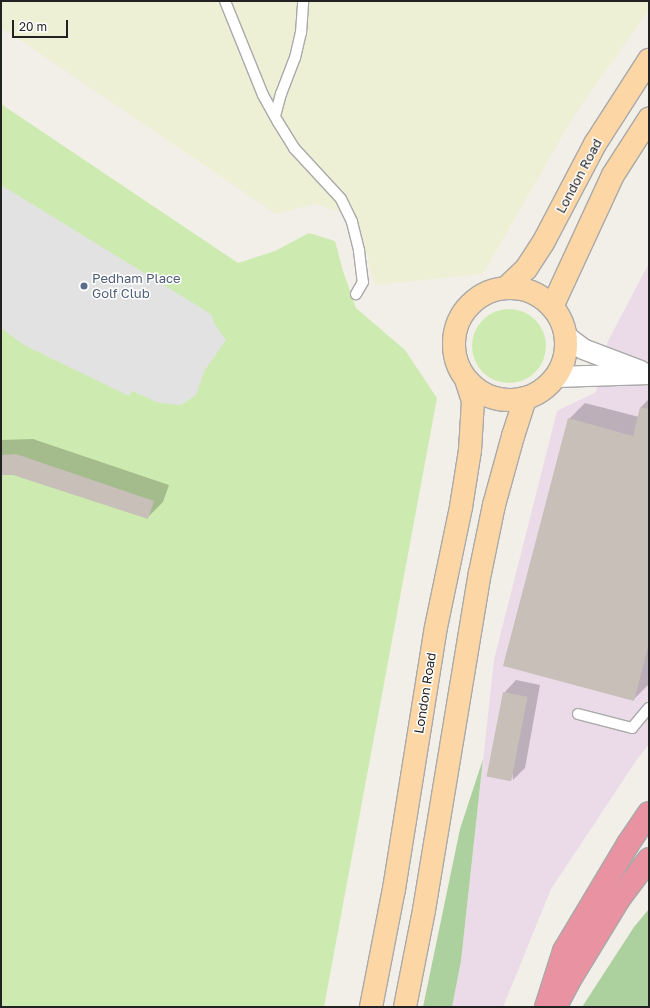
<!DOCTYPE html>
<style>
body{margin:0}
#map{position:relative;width:650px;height:1008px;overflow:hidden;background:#f2efe9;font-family:"Golos Text",sans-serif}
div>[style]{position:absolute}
.industrial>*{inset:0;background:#ebdbe8}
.farmland>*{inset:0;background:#eef0d5}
.grass>*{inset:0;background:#cdebb0}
.round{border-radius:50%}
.forest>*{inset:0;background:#add19e}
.parking>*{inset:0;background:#e2e2e2}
.shadow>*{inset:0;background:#0003}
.building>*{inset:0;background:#c7bfb8;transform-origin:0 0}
.roads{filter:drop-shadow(1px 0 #a9a9a9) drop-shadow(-1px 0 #a9a9a9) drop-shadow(0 1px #a9a9a9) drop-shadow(0 -1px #a9a9a9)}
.service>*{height:10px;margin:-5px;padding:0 5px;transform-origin:5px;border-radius:5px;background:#fff}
.minor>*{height:20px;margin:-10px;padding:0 10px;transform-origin:10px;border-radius:10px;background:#fff}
.primary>*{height:22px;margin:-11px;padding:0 11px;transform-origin:11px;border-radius:11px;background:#fcd6a4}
.primary>.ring{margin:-11px;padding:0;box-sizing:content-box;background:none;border:22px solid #fcd6a4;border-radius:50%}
.motorway>*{height:22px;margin:-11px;padding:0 11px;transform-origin:11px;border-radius:11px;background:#e892a2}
.dots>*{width:11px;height:11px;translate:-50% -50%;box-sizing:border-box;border:2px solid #fff;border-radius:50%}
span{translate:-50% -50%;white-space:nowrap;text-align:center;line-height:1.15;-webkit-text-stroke:3px #fff;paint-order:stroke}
.street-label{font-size:13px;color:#222}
.service-label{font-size:13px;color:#4e5e75}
.left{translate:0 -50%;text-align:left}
.frame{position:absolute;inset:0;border:2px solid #222;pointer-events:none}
.scale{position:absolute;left:12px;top:20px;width:56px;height:18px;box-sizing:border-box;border:2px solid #222;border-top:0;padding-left:5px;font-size:12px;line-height:14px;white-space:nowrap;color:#222;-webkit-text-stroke:3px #fff;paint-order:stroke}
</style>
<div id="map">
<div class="industrial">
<div style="clip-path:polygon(649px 263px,649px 744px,636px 761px,551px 889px,503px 1007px,452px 1007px,461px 961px,494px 660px,557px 411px,596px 392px,608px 341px)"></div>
</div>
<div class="farmland">
<div style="clip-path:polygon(1px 1px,649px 1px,649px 10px,575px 114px,483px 274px,375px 285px,357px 218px,315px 204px,276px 214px,1px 27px)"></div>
</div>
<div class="grass">
<div style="clip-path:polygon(1px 104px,238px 263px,275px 251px,309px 233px,335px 241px,343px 271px,356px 308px,405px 350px,437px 398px,324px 1007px,1px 1007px)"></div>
<div class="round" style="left:472px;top:309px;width:74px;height:74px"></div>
</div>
<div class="forest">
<div style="clip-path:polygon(483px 759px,461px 961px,452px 1007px,423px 1007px,460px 829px)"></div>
<div style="clip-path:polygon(649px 909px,649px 1007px,582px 1007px,634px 927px)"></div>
</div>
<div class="parking">
<div style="clip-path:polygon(1px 185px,211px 314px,214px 323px,226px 340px,205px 370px,196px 395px,181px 405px,159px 403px,132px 391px,129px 396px,24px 345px,1px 328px)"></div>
</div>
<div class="shadow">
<div style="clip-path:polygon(649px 399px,649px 684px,634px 699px,569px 419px,585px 403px,639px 417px,641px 407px)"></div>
<div style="clip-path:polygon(33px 439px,169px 485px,163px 502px,147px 518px,14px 474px,1px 474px,1px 440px)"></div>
<div style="clip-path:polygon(516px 680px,540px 685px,525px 768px,513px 780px,504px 693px)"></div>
</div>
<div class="building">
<div style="clip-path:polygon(640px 407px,649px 409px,649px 643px,634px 701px,503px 666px,568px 418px,633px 436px)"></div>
<div style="clip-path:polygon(16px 454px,154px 501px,148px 519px,13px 475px,1px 475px,1px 455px)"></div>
<div style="left:503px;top:692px;width:25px;height:86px;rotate:11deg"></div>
</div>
<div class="roads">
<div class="service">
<div style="left:225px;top:1px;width:101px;rotate:68deg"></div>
<div style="left:263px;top:95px;width:31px;rotate:61deg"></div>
<div style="left:278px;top:122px;width:31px;rotate:58deg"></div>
<div style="left:294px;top:148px;width:69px;rotate:47.3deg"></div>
<div style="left:341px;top:199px;width:25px;rotate:64deg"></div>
<div style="left:352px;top:222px;width:30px;rotate:76deg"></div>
<div style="left:359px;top:251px;width:31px;rotate:83deg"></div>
<div style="left:363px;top:282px;width:14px;rotate:120deg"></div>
<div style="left:275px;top:116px;width:23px;rotate:-75deg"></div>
<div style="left:281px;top:94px;width:39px;rotate:-69deg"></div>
<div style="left:295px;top:58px;width:26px;rotate:-77deg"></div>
<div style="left:301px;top:33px;width:32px;rotate:-86deg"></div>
<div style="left:578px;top:714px;width:56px;rotate:14.5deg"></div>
<div style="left:632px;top:728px;width:26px;rotate:-50deg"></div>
</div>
<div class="minor">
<div style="left:566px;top:336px;width:21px;rotate:37deg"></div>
<div style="left:583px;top:349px;width:62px;rotate:20.8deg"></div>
<div style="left:556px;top:377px;width:93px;rotate:-1.8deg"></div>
</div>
<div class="primary">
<div class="ring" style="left:454px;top:288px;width:90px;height:90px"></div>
<div style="left:506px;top:288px;width:28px;rotate:-44deg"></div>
<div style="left:526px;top:269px;width:31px;rotate:-57deg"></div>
<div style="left:543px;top:243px;width:112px;rotate:-62.3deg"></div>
<div style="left:595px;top:144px;width:100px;rotate:-57.3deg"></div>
<div style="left:552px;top:307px;width:145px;rotate:-65.2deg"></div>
<div style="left:613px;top:175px;width:67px;rotate:-57.3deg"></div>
<div style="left:371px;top:1007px;width:120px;rotate:-79deg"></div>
<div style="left:394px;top:889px;width:265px;rotate:-80.9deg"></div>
<div style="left:436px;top:627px;width:123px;rotate:-78.2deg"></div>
<div style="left:461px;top:507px;width:58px;rotate:-81deg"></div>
<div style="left:470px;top:450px;width:49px;rotate:-86.5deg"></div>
<div style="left:473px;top:401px;width:22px;rotate:-108deg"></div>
<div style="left:405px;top:1007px;width:99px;rotate:-78.9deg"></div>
<div style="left:424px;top:910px;width:342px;rotate:-80.6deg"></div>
<div style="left:480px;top:573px;width:69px;rotate:-78.4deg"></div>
<div style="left:494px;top:505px;width:72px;rotate:-74.6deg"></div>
<div style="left:513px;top:436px;width:39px;rotate:-72deg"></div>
</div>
<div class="motorway">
<div style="left:558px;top:1002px;width:24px;rotate:-62deg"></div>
<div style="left:569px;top:981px;width:96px;rotate:-58.6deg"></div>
<div style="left:619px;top:899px;width:50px;rotate:-53.1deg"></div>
<div style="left:546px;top:1007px;width:59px;rotate:-72.2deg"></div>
<div style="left:564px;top:951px;width:125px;rotate:-59.1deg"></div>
<div style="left:628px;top:844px;width:37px;rotate:-56deg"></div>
</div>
</div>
<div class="dots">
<div style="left:84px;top:286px;background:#5c6f8a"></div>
</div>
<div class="street-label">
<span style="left:579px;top:176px;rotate:-62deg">London Road</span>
<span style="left:425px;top:693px;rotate:-81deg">London Road</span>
</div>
<div class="service-label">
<span class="left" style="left:92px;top:286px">Pedham Place<br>Golf Club</span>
</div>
<div class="frame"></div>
<div class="scale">20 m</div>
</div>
